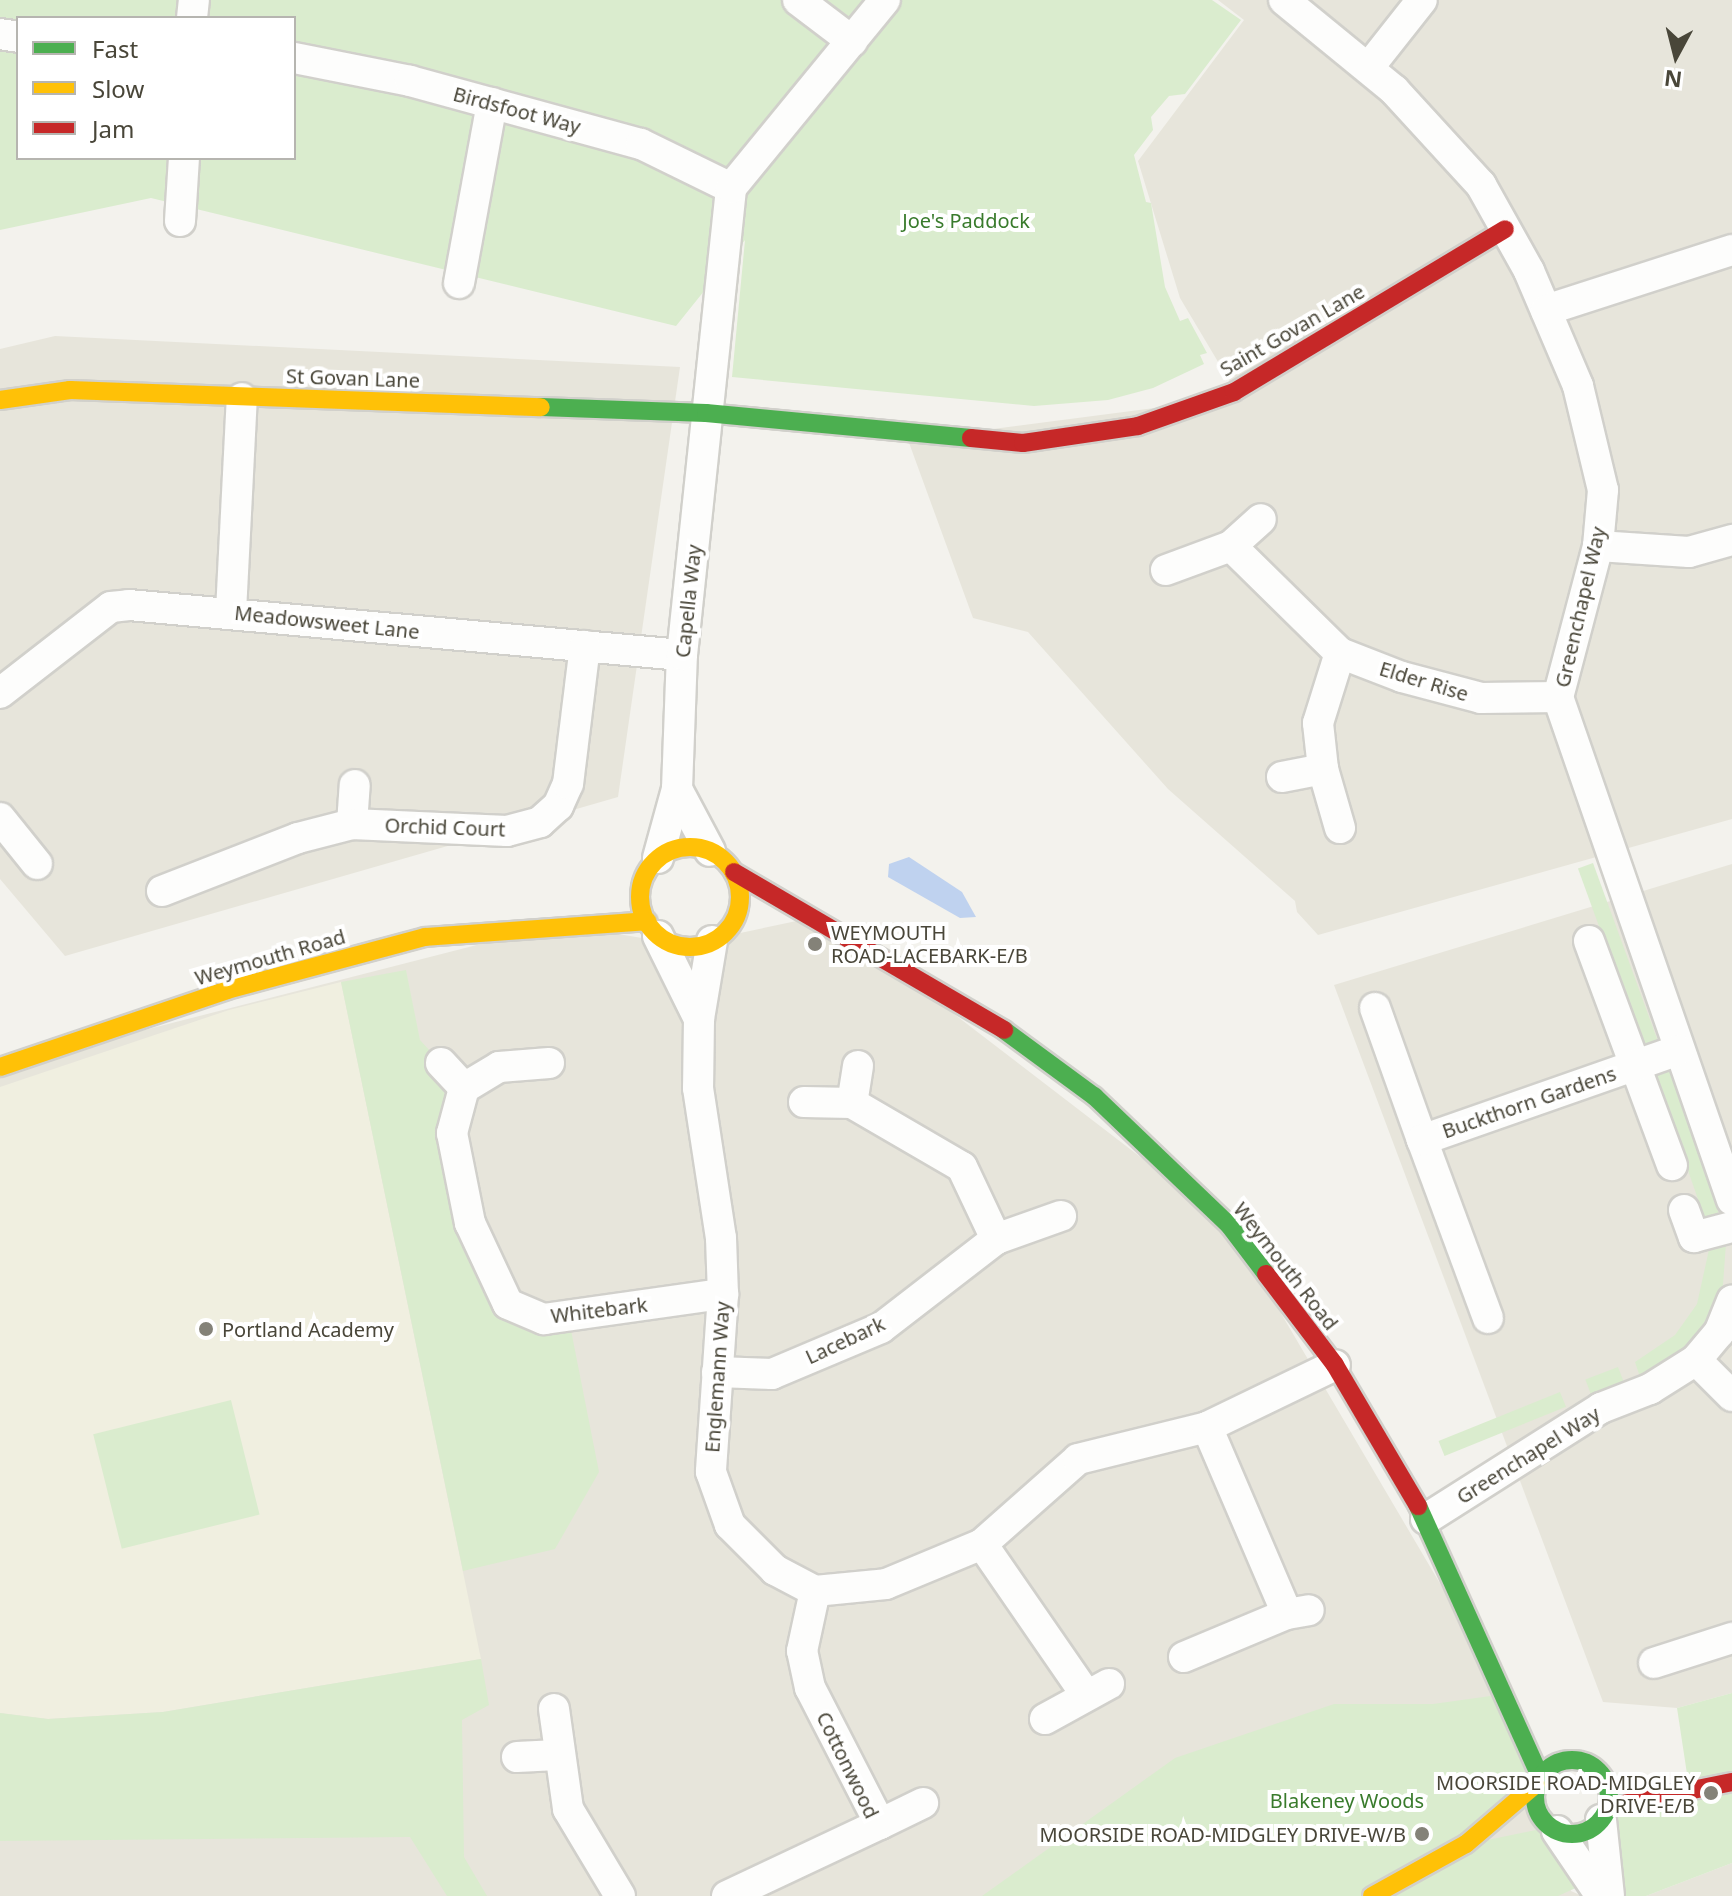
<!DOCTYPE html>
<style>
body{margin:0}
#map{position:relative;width:1732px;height:1896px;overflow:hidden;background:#f3f2ed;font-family:"Noto Sans",sans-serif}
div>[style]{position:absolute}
.residential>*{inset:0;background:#e7e5db}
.education>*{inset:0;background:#f0efe0}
.green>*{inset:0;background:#daecce;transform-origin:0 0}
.water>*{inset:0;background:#bfd2ef}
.roads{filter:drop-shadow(2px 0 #d1d0cb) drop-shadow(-2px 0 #d1d0cb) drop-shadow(0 2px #d1d0cb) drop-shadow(0 -2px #d1d0cb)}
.street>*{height:30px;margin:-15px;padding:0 15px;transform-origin:15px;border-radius:15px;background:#fdfdfc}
.fast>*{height:18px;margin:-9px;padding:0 9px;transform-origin:9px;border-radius:9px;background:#4caf50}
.fast>.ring{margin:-9px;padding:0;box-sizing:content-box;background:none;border:18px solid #4caf50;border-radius:50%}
.slow>*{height:18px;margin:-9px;padding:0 9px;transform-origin:9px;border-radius:9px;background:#ffc107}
.slow>.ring{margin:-9px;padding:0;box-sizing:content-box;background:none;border:18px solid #ffc107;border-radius:50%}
.jam>*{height:18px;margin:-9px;padding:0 9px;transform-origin:9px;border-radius:9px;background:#c62828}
.dots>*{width:22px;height:22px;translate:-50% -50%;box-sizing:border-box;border:4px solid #fff;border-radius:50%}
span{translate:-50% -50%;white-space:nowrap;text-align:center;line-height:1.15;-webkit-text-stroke:8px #fff;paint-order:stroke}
.street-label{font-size:20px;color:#494639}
.park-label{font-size:20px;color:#397b2c}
.poi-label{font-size:20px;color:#494639}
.left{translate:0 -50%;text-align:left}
.right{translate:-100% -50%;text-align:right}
.legend{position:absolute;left:16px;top:16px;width:280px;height:144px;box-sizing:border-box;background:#fff;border:2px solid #b6b5b0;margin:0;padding:10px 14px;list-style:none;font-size:24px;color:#494639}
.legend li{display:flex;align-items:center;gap:16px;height:40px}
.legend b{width:40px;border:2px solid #b6b5b0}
.north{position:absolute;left:1636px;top:16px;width:80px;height:80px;-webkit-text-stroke:6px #fff;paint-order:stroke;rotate:187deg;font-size:22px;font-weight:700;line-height:32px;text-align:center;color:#494639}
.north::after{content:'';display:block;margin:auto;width:28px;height:36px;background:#494639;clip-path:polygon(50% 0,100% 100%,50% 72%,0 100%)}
</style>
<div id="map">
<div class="residential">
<div style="clip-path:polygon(1218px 0,1732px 0,1732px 819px,1318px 935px,1297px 912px,1295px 901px,1168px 789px,1028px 632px,973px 618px,908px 440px,1239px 397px,1180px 298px,1138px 161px,1244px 20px)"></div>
<div style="clip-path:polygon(55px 336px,680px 367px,618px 797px,65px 956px,0 879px,0 349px)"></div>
<div style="clip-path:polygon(1732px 864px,1732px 1693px,1677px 1708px,1603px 1702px,1334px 985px)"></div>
<div style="clip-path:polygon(825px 915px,1229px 1225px,1505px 1694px,1556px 1860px,1571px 1891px,1582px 1896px,0 1896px,0 1067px,559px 924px,701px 948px,726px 936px)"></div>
<div style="clip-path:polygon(1732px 1863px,1732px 1896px,1646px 1896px)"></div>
</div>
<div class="education">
<div style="clip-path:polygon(341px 982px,481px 1659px,163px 1712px,48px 1719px,0 1713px,0 1087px,229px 1010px)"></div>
</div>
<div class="green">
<div style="clip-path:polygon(evenodd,0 0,1212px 0,1241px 20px,1185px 94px,1169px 96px,1151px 117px,1153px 130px,1134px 155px,1146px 202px,1151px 203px,1165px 287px,1180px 321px,1188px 318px,1207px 353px,1200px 355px,1204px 364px,1153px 388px,1108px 400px,1034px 406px,732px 377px,745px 240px,676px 326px,151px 198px,0 230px,0 0,18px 18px,294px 18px,294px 158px,18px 158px,18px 18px)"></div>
<div style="left:1593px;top:863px;width:189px;height:16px;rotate:70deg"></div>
<div style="clip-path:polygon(406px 970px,420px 1040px,464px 1088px,452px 1133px,508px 1304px,568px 1315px,599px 1472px,555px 1549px,463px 1571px,341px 982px)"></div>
<div style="left:1668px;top:1066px;width:156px;height:15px;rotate:71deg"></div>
<div style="clip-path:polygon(1726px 1243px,1723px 1285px,1700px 1331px,1667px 1365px,1640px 1377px,1635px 1362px,1675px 1335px,1697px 1304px,1710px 1245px)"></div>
<div style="left:1618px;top:1367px;width:17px;height:35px;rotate:69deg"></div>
<div style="left:1560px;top:1392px;width:16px;height:131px;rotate:68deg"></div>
<div style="left:231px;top:1400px;width:118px;height:142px;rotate:76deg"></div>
<div style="clip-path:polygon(481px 1659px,489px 1705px,462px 1720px,464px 1857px,487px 1896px,447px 1896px,410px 1837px,0 1841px,0 1713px,48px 1719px,163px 1712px)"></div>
<div style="clip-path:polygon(1732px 1693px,1732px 1863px,1646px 1896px,1609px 1896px,1608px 1807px,1689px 1787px,1677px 1708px)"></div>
<div style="clip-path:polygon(1505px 1694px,1540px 1776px,1468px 1844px,1550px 1827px,1591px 1881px,1558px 1896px,982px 1896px,1175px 1758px,1334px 1704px,1433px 1704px)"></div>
</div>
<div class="water">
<div style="clip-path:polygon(909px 857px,962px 892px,976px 917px,960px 918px,888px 877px,889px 864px)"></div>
</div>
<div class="roads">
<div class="street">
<div style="left:798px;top:0;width:68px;rotate:37.2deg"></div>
<div style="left:1284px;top:0;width:142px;rotate:39.3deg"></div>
<div style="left:1394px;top:90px;width:129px;rotate:47.5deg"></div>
<div style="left:1481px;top:185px;width:98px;rotate:60.8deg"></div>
<div style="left:1529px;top:271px;width:125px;rotate:66.9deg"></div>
<div style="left:1578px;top:386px;width:107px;rotate:76.5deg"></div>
<div style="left:1603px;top:490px;width:56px;rotate:95.1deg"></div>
<div style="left:1598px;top:546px;width:156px;rotate:104.8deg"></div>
<div style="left:1558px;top:697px;width:532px;rotate:70.92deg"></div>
<div style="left:192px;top:18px;width:18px;rotate:-84deg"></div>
<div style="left:0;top:34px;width:18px;rotate:9deg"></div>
<div style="left:294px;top:58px;width:118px;rotate:11.2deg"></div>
<div style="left:410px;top:81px;width:239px;rotate:15.3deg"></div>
<div style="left:641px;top:144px;width:100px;rotate:26.1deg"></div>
<div style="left:1369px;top:67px;width:85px;rotate:-51.7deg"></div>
<div style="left:180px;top:221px;width:63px;rotate:-86.4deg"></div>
<div style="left:459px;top:283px;width:183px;rotate:-79.6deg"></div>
<div style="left:1546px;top:310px;width:195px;rotate:-17.9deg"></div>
<div style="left:1231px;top:546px;width:40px;rotate:-42deg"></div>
<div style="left:1598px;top:546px;width:91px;rotate:3.8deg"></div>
<div style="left:1689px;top:552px;width:45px;rotate:-15.6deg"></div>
<div style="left:1166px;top:570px;width:69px;rotate:-20.3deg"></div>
<div style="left:1231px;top:546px;width:153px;rotate:44.5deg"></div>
<div style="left:1340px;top:653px;width:66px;rotate:21.2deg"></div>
<div style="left:1402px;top:677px;width:82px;rotate:14.9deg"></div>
<div style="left:1481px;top:698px;width:77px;rotate:-0.7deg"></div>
<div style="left:231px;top:612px;width:214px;rotate:-87.1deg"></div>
<div style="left:0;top:693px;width:140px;rotate:-37.8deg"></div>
<div style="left:111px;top:607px;width:18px;rotate:-6deg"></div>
<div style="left:129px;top:605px;width:555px;rotate:5.17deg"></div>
<div style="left:1282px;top:777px;width:42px;rotate:-11deg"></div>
<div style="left:677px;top:789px;width:70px;rotate:62deg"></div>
<div style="left:0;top:818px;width:59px;rotate:51.2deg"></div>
<div style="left:352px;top:824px;width:39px;rotate:-86deg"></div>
<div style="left:1340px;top:828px;width:61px;rotate:-106.1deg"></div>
<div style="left:1323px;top:769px;width:46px;rotate:-96.2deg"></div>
<div style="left:1318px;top:723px;width:73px;rotate:-72.6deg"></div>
<div style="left:658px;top:858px;width:72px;rotate:-74.6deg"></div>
<div style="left:677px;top:789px;width:134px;rotate:-87.9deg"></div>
<div style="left:682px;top:655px;width:470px;rotate:-84deg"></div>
<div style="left:731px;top:188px;width:243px;rotate:-50.7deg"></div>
<div style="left:162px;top:891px;width:146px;rotate:-21.3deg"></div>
<div style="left:298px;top:838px;width:56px;rotate:-14.5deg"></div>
<div style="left:352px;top:824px;width:155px;rotate:2.6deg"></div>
<div style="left:507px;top:831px;width:34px;rotate:-15deg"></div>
<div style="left:540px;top:822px;width:24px;rotate:-42deg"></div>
<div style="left:558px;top:806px;width:24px;rotate:-66deg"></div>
<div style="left:568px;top:784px;width:139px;rotate:-83deg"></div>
<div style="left:658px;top:936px;width:93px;rotate:63.7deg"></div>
<div style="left:712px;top:941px;width:79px;rotate:99.5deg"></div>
<div style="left:699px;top:1019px;width:69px;rotate:90.8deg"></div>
<div style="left:698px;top:1088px;width:152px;rotate:81.3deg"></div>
<div style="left:721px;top:1238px;width:56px;rotate:88deg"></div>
<div style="left:723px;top:1294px;width:178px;rotate:93.9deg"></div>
<div style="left:711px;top:1472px;width:56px;rotate:70.3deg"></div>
<div style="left:730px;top:1525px;width:64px;rotate:45deg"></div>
<div style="left:775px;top:1570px;width:45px;rotate:27.7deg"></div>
<div style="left:815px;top:1591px;width:71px;rotate:-5.6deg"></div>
<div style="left:886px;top:1584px;width:104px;rotate:-22.6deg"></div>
<div style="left:982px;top:1544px;width:128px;rotate:-41.5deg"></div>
<div style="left:1078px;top:1459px;width:133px;rotate:-13.9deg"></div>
<div style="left:1207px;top:1427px;width:142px;rotate:-25.8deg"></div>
<div style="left:1589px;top:941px;width:239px;rotate:69.7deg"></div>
<div style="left:1375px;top:1008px;width:140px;rotate:70.4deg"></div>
<div style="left:441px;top:1063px;width:34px;rotate:47deg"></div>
<div style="left:549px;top:1063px;width:50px;rotate:175.4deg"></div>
<div style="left:499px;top:1067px;width:41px;rotate:149deg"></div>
<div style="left:464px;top:1088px;width:47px;rotate:104.9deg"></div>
<div style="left:452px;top:1133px;width:92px;rotate:78.7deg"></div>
<div style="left:470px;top:1223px;width:89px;rotate:64.9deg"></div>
<div style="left:508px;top:1304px;width:39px;rotate:23deg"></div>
<div style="left:544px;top:1319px;width:181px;rotate:-8deg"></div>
<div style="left:858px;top:1066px;width:37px;rotate:99deg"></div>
<div style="left:852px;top:1103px;width:127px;rotate:30.2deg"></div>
<div style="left:962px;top:1167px;width:80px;rotate:64.7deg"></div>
<div style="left:804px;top:1102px;width:48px;rotate:1.2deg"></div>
<div style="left:1684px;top:1210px;width:29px;rotate:70deg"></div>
<div style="left:1694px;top:1237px;width:39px;rotate:-15deg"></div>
<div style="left:1488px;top:1318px;width:190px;rotate:-110.3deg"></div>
<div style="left:1422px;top:1140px;width:272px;rotate:-19.3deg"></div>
<div style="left:1696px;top:1360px;width:51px;rotate:45deg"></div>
<div style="left:717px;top:1372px;width:55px;rotate:2.1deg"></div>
<div style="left:772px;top:1374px;width:118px;rotate:-22.9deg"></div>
<div style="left:881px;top:1328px;width:145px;rotate:-37.7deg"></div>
<div style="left:996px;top:1239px;width:69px;rotate:-19.5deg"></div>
<div style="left:1207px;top:1427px;width:203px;rotate:66.8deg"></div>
<div style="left:1426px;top:1519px;width:207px;rotate:-32.4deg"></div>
<div style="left:1601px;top:1408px;width:53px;rotate:-21.2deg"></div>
<div style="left:1650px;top:1389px;width:54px;rotate:-32.2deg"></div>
<div style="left:1696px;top:1360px;width:35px;rotate:-50deg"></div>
<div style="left:1719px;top:1333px;width:35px;rotate:-68deg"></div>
<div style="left:982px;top:1544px;width:183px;rotate:55.4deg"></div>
<div style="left:1184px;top:1657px;width:112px;rotate:-22.7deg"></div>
<div style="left:1287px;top:1614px;width:22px;rotate:-10deg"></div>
<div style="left:1654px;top:1663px;width:82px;rotate:-17.8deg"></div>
<div style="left:554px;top:1709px;width:101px;rotate:82deg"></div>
<div style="left:568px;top:1809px;width:101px;rotate:59.1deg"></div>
<div style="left:1045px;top:1719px;width:73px;rotate:-28.7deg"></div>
<div style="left:517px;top:1757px;width:40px;rotate:-2.9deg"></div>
<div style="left:1601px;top:1820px;width:76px;rotate:84deg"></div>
<div style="left:880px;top:1824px;width:48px;rotate:-26deg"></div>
<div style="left:1557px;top:1831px;width:78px;rotate:55.9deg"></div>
<div style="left:727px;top:1896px;width:169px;rotate:-25.2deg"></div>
<div style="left:880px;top:1824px;width:153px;rotate:-117.2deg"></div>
<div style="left:810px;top:1688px;width:38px;rotate:-102deg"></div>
<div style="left:802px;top:1651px;width:61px;rotate:-77.8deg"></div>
</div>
<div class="fast">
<div style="left:541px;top:407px;width:165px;rotate:2.1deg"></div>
<div style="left:706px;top:413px;width:266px;rotate:5.4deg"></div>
<div style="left:1004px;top:1030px;width:112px;rotate:36.3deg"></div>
<div style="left:1094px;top:1096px;width:187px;rotate:43.7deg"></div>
<div style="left:1229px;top:1225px;width:61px;rotate:52.9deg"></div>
<div style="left:1418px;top:1506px;width:296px;rotate:65.7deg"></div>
<div class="ring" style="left:1535px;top:1760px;width:56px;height:56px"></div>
</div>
<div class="slow">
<div style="left:0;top:400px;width:71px;rotate:-8.1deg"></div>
<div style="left:70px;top:390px;width:471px;rotate:2.1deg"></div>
<div class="ring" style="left:640px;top:847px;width:82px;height:82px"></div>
<div style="left:0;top:1067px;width:240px;rotate:-18.7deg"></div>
<div style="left:227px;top:990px;width:205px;rotate:-15deg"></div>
<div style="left:425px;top:937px;width:223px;rotate:-4.1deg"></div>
<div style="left:1372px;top:1896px;width:107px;rotate:-29deg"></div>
<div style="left:1466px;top:1844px;width:92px;rotate:-40.6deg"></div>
</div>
<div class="jam">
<div style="left:971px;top:438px;width:52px;rotate:5.5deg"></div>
<div style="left:1023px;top:443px;width:116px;rotate:-8.4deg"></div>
<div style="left:1138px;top:426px;width:102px;rotate:-19.5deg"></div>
<div style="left:1234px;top:392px;width:316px;rotate:-31deg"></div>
<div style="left:734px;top:872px;width:313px;rotate:30.3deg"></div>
<div style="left:1266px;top:1274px;width:114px;rotate:52.8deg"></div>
<div style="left:1335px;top:1365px;width:164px;rotate:59.5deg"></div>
<div style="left:1608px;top:1807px;width:126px;rotate:-11.4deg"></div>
</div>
</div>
<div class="dots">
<div style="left:815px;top:944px;background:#848278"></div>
<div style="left:206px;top:1329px;background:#848278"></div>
<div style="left:1711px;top:1793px;background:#848278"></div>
<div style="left:1422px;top:1834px;background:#848278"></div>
</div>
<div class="street-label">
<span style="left:517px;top:110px;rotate:15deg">Birdsfoot Way</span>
<span style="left:1292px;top:330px;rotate:-30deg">Saint Govan Lane</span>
<span style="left:353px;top:378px;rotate:2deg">St Govan Lane</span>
<span style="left:688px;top:601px;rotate:-84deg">Capella Way</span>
<span style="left:1580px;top:607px;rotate:-77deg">Greenchapel Way</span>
<span style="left:327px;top:622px;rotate:6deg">Meadowsweet Lane</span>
<span style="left:1424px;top:681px;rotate:17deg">Elder Rise</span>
<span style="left:445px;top:827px;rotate:2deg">Orchid Court</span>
<span style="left:270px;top:957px;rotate:-16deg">Weymouth Road</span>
<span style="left:1529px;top:1102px;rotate:-19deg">Buckthorn Gardens</span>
<span style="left:1286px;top:1266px;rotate:52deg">Weymouth Road</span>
<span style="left:599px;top:1310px;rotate:-7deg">Whitebark</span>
<span style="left:845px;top:1340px;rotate:-25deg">Lacebark</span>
<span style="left:717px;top:1377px;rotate:-86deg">Englemann Way</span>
<span style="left:1528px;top:1455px;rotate:-32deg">Greenchapel Way</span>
<span style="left:848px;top:1765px;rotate:64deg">Cottonwood</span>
</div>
<div class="park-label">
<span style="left:966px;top:220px">Joe's Paddock</span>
<span style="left:1347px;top:1800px">Blakeney Woods</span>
</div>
<div class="poi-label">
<span class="left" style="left:831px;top:944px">WEYMOUTH<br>ROAD-LACEBARK-E/B</span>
<span class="left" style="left:222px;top:1329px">Portland Academy</span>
<span class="right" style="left:1695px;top:1794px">MOORSIDE ROAD-MIDGLEY<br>DRIVE-E/B</span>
<span class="right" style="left:1406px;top:1834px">MOORSIDE ROAD-MIDGLEY DRIVE-W/B</span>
</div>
<ul class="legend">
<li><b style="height:10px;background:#4caf50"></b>Fast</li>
<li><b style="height:10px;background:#ffc107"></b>Slow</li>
<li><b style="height:10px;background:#c62828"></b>Jam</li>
</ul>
<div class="north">N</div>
</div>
